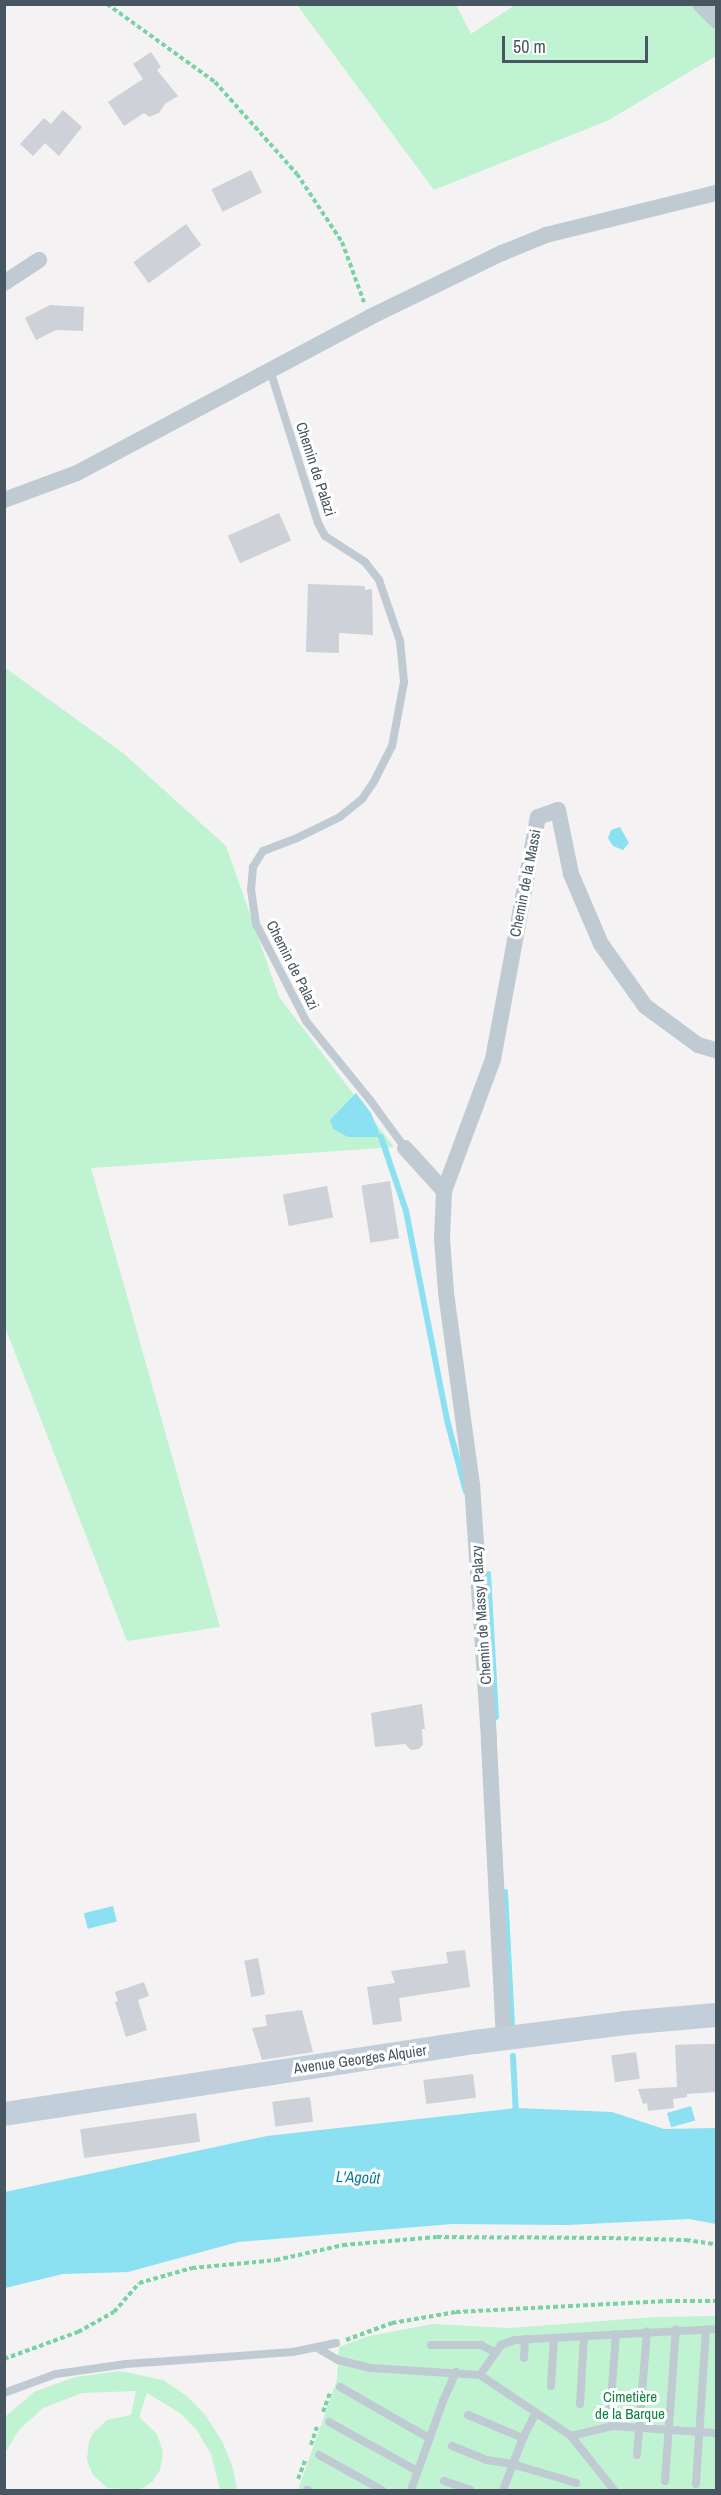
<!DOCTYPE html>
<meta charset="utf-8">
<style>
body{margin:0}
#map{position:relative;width:721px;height:2495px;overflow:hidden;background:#f4f2f2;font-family:"Archivo Narrow",sans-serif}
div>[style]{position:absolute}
.green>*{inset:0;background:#c0f3d2}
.water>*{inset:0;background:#8be0f2;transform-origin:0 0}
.stream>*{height:6px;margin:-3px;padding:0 3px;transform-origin:3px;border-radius:3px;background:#8be0f2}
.building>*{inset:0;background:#ced1d7;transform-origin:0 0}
.path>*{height:4px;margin-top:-2px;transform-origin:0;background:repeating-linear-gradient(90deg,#76d3a2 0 4.5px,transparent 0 7.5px)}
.lane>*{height:8px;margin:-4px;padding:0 4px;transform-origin:4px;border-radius:4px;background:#c0cad2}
.street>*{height:16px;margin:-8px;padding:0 8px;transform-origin:8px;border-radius:8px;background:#c0cad2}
.secondary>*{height:24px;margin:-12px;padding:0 12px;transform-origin:12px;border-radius:12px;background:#c2ced9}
span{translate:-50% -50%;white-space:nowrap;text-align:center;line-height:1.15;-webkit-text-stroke:6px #fff;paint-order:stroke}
.street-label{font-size:15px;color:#485661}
.park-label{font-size:15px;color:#128346}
.water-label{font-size:16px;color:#077e97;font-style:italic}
.frame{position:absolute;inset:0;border:6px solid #485661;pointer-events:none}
.scale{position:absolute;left:502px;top:36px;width:146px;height:27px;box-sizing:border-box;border:3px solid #485661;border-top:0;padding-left:8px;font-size:18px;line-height:21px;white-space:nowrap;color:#485661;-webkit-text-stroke:4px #fff;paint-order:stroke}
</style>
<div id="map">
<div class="green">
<div style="clip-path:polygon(297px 5px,456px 5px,471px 34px,515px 5px,716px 5px,716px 56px,609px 120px,434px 190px)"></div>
<div style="clip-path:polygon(4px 667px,123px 753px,226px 846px,279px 997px,394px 1147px,91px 1168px,220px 1627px,127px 1641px,5px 1327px)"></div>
<div style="clip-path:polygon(716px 2316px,716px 2490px,298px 2490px,337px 2380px,339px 2347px,369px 2336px,433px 2324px,509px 2328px,655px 2317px)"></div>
<div style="clip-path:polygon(120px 2371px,163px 2380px,187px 2396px,206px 2416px,222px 2441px,233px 2468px,237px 2490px,220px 2490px,211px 2454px,196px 2429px,180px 2413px,147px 2393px,139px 2417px,157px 2434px,163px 2452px,160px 2470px,153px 2481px,143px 2488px,137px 2490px,107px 2488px,93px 2475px,87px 2460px,89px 2441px,93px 2433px,107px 2420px,131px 2415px,136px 2391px,82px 2393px,43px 2408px,19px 2430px,5px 2453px,5px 2417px,34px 2392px,75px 2377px)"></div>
</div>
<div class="water">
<div style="clip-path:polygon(620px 827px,629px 843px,623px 850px,613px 846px,608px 838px,611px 830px)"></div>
<div style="clip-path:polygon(356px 1093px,371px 1113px,381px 1137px,348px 1137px,333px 1129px,330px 1120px)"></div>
<div style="left:113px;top:1906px;width:16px;height:30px;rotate:76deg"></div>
<div style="left:691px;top:2106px;width:15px;height:25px;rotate:74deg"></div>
<div style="clip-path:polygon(516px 2108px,612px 2112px,664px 2129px,716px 2128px,716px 2224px,689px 2219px,567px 2225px,452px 2224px,238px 2242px,128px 2272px,63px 2274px,5px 2288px,5px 2192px,267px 2136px)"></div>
</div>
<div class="stream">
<div style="left:381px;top:1137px;width:78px;rotate:71.3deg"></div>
<div style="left:406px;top:1211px;width:213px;rotate:78.9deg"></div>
<div style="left:447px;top:1420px;width:74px;rotate:75.2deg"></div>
<div style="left:488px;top:1574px;width:143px;rotate:86.8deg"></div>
<div style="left:505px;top:1892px;width:132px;rotate:87deg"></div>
<div style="left:513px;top:2056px;width:59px;rotate:87.1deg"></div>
</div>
<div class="building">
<div style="clip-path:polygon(151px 52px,161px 67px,157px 70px,178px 96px,165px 104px,159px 113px,149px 117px,144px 113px,124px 126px,108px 102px,143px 79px,133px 64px)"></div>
<div style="clip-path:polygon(63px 110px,82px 127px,59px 156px,45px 143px,33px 156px,20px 144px,44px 118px,51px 124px)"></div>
<div style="left:251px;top:170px;width:25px;height:44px;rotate:64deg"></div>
<div style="left:186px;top:224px;width:26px;height:65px;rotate:54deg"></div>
<div style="clip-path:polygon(50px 305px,84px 307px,83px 331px,56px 330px,36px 340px,25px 318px)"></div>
<div style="left:279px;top:513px;width:30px;height:56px;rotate:66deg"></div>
<div style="clip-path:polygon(308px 584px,365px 586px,365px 590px,372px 589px,373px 635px,339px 633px,339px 653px,306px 652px)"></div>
<div style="left:390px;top:1181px;width:58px;height:29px;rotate:81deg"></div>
<div style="left:327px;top:1186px;width:32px;height:45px;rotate:79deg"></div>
<div style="clip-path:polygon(422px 1704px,425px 1729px,422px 1729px,423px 1745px,419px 1749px,411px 1750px,405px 1744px,375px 1747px,371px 1713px)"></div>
<div style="clip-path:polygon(465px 1950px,470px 1987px,399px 1998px,402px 2021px,373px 2025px,367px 1987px,395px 1983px,391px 1971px,448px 1963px,446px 1952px)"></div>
<div style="left:258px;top:1958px;width:37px;height:14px;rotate:79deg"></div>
<div style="clip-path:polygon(144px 1982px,149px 1996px,138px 2000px,147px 2030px,126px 2037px,115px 2002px,118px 2001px,115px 1992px)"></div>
<div style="clip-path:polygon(302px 2010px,313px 2052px,262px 2060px,252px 2028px,267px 2026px,265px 2015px)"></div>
<div style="clip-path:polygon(702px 2044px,715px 2044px,717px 2092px,687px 2094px,687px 2097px,673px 2099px,674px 2108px,648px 2111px,647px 2103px,643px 2104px,638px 2089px,677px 2087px,675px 2045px)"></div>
<div style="left:636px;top:2052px;width:27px;height:25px;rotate:82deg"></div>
<div style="left:473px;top:2074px;width:24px;height:50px;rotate:83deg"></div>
<div style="left:310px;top:2097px;width:25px;height:38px;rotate:83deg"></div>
<div style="left:196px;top:2113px;width:29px;height:117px;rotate:82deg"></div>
</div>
<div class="path">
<div style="left:107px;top:4px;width:133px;rotate:35.8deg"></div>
<div style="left:215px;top:82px;width:123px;rotate:48.3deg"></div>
<div style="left:297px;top:174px;width:82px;rotate:56.5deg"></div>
<div style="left:342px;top:242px;width:64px;rotate:69.9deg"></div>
<div style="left:346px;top:2340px;width:49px;rotate:-20.3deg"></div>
<div style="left:392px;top:2323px;width:65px;rotate:-9.8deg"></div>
<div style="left:456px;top:2312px;width:212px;rotate:-3deg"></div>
<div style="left:668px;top:2301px;width:48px"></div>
<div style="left:4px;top:2359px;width:79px;rotate:-20deg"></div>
<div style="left:78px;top:2332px;width:41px;rotate:-29.1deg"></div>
<div style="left:114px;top:2312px;width:38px;rotate:-49deg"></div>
<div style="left:139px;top:2283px;width:55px;rotate:-15.8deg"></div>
<div style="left:192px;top:2268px;width:84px;rotate:-5.4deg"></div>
<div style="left:276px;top:2260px;width:69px;rotate:-12.6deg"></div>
<div style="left:343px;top:2245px;width:94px;rotate:-4.9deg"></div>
<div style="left:437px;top:2237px;width:172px;rotate:0.3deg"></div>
<div style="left:609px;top:2238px;width:77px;rotate:1.5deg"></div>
<div style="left:686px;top:2240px;width:30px;rotate:8deg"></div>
<div style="left:323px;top:2412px;width:20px;rotate:-70deg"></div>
<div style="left:311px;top:2445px;width:19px;rotate:-72deg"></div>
<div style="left:298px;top:2479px;width:22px;rotate:-69deg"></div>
</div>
<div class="lane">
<div style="left:270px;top:370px;width:160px;rotate:72.6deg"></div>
<div style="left:318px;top:523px;width:15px;rotate:62deg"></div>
<div style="left:325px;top:536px;width:48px;rotate:33deg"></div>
<div style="left:365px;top:562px;width:23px;rotate:52deg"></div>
<div style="left:379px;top:580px;width:65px;rotate:71deg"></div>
<div style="left:400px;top:641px;width:41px;rotate:84.4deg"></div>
<div style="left:404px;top:682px;width:65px;rotate:100.6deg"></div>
<div style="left:392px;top:746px;width:38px;rotate:117deg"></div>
<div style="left:375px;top:780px;width:23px;rotate:124deg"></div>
<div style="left:362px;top:799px;width:28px;rotate:141deg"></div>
<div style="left:340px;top:817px;width:48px;rotate:154deg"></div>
<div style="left:297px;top:838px;width:36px;rotate:159deg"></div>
<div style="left:263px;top:851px;width:19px;rotate:122deg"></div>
<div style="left:253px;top:867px;width:22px;rotate:95deg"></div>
<div style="left:251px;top:889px;width:35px;rotate:82deg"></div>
<div style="left:256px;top:924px;width:109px;rotate:62.7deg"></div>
<div style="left:306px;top:1021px;width:102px;rotate:51deg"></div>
<div style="left:370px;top:1100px;width:59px;rotate:53.9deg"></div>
<div style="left:431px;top:2345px;width:50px"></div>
<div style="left:481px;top:2345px;width:16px;rotate:27deg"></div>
<div style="left:319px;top:2349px;width:22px;rotate:30deg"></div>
<div style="left:338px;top:2360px;width:34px;rotate:14deg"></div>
<div style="left:371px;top:2368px;width:109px;rotate:3.7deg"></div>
<div style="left:480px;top:2375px;width:110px;rotate:33.8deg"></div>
<div style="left:571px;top:2436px;width:69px;rotate:51.5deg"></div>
<div style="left:524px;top:2358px;width:19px;rotate:-87deg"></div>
<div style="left:480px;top:2375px;width:37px;rotate:-55deg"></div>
<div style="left:501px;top:2345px;width:15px;rotate:-20deg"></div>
<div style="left:515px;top:2340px;width:201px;rotate:-3.1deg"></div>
<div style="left:551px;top:2386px;width:48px;rotate:-86.4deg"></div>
<div style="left:340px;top:2387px;width:103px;rotate:29.8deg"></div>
<div style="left:4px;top:2393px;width:55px;rotate:-20.1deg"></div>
<div style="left:56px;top:2374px;width:71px;rotate:-8.1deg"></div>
<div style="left:126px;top:2364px;width:167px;rotate:-4.1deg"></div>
<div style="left:293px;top:2352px;width:44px;rotate:-11.8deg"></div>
<div style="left:580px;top:2404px;width:67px;rotate:-86.6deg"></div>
<div style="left:468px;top:2415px;width:60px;rotate:22.7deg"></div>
<div style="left:610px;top:2415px;width:81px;rotate:-85.8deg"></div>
<div style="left:329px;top:2422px;width:101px;rotate:29.1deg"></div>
<div style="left:571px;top:2436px;width:42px;rotate:-13.7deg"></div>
<div style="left:612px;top:2426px;width:104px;rotate:3.9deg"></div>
<div style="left:452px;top:2446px;width:38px;rotate:22deg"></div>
<div style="left:487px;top:2460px;width:25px;rotate:9deg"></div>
<div style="left:512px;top:2464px;width:67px;rotate:16.5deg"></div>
<div style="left:319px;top:2455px;width:72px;rotate:29.1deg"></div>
<div style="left:637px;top:2455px;width:124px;rotate:-85.4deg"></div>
<div style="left:444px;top:2481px;width:28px;rotate:19deg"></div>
<div style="left:665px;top:2481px;width:152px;rotate:-85.9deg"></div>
<div style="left:696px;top:2484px;width:155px;rotate:-86.3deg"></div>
<div style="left:307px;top:2490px;width:1px"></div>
<div style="left:411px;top:2490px;width:95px;rotate:-70.2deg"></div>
<div style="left:443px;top:2401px;width:32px;rotate:-66deg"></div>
<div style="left:503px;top:2490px;width:56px;rotate:-69deg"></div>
<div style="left:523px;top:2438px;width:28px;rotate:-63deg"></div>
</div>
<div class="street">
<div style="left:700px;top:4px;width:23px;rotate:45deg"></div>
<div style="left:4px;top:283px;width:42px;rotate:-33.3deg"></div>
<div style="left:4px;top:500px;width:78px;rotate:-20.3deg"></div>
<div style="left:77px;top:473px;width:332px;rotate:-28deg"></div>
<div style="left:370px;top:317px;width:147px;rotate:-25.9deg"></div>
<div style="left:502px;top:253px;width:48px;rotate:-22.2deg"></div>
<div style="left:546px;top:235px;width:175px;rotate:-13.9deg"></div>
<div style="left:405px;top:1148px;width:58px;rotate:47.8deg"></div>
<div style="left:504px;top:2040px;width:301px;rotate:-92.9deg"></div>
<div style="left:489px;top:1739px;width:255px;rotate:-93.8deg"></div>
<div style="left:472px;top:1485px;width:195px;rotate:-97.7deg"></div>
<div style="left:446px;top:1292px;width:53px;rotate:-94.3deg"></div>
<div style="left:442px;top:1239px;width:48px;rotate:-87.6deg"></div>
<div style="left:444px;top:1191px;width:141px;rotate:-69.6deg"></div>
<div style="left:493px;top:1059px;width:246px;rotate:-79.5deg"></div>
<div style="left:538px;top:817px;width:21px;rotate:-19deg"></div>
<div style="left:558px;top:810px;width:65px;rotate:78.5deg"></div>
<div style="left:571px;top:874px;width:76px;rotate:66.8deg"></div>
<div style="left:601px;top:944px;width:76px;rotate:54.6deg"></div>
<div style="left:645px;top:1006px;width:66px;rotate:36.3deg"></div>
<div style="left:698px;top:1045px;width:19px;rotate:16deg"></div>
</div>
<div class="secondary">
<div style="left:4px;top:2114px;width:476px;rotate:-8.7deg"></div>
<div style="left:475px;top:2042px;width:151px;rotate:-7.2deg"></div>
<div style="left:625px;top:2023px;width:91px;rotate:-5deg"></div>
</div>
<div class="street-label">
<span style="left:316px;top:469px;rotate:72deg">Chemin de Palazi</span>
<span style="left:525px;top:883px;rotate:-79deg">Chemin de la Massi</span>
<span style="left:293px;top:965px;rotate:63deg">Chemin de Palazi</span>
<span style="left:481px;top:1615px;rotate:-94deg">Chemin de Massy Palazy</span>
<span style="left:360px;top:2059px;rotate:-8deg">Avenue Georges Alquier</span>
</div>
<div class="park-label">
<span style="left:630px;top:2405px">Cimetière<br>de la Barque</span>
</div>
<div class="water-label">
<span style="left:358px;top:2177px;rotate:2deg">L'Agoût</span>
</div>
<div class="frame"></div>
<div class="scale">50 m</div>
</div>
